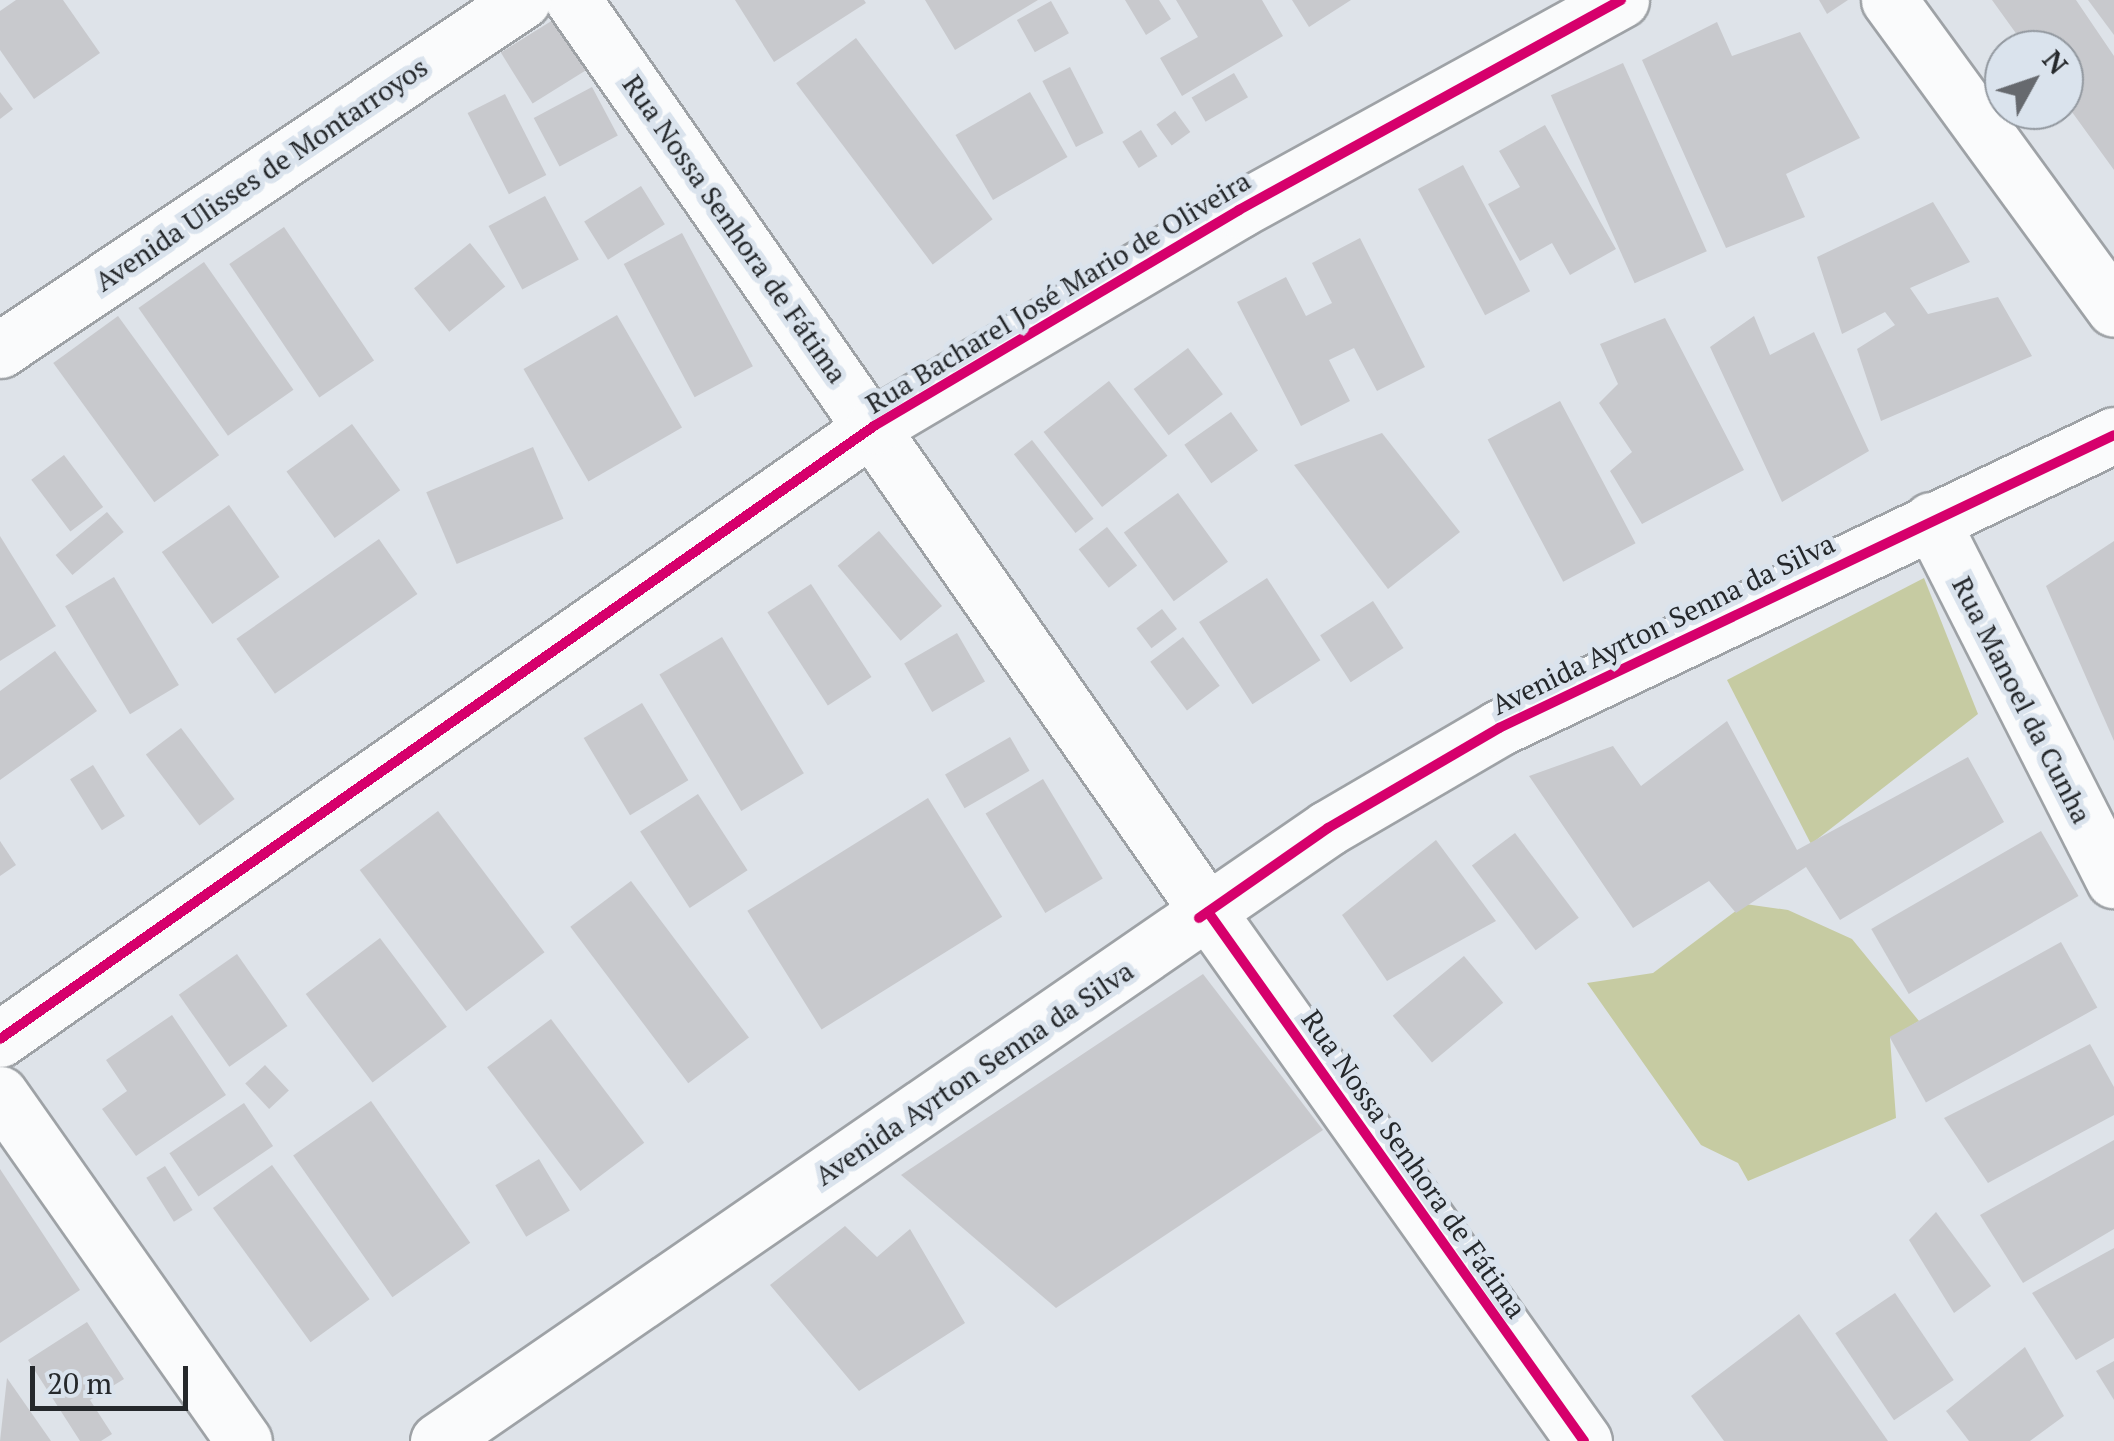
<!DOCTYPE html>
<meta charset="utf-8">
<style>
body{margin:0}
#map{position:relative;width:2114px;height:1441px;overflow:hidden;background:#dee3e9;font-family:"PT Serif",serif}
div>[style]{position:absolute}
.forest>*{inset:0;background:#c6cba2}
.building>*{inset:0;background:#c8c9cd;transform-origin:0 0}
.roads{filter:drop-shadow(2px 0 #9ea2a6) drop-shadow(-2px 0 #9ea2a6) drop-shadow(0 2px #9ea2a6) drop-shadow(0 -2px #9ea2a6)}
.minor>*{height:55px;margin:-27.5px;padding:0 27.5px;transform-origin:27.5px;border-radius:27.5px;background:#fafbfc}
.major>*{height:55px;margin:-27.5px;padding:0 27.5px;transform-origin:27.5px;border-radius:27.5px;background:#fafbfc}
.cycleway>*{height:10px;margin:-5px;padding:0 5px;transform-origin:5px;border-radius:5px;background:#d6006c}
span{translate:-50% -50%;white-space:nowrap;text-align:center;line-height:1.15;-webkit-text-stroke:10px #dae3ed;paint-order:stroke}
.street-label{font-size:28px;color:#25282b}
.north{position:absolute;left:1984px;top:30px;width:100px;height:100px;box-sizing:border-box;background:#dae3ed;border:2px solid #92989f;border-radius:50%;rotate:50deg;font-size:28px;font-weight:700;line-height:40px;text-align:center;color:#25282b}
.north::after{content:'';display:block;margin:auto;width:35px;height:45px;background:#66696e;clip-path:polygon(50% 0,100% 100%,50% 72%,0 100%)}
.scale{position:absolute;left:30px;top:1366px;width:158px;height:45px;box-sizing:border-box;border:5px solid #25282b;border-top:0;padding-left:12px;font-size:30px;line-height:35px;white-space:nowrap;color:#25282b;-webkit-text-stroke:8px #dae3ed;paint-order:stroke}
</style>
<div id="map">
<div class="forest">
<div style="clip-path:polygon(1924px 578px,1978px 714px,1811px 844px,1727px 680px)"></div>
<div style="clip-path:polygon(1745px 904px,1788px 910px,1852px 939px,1919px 1021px,1890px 1038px,1896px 1118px,1748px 1181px,1738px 1163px,1701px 1145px,1587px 983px,1653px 973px)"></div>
</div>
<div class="building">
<div style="clip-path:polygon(16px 0,63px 0,100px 53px,34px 99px,0 50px,0 11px)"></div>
<div style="clip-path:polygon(735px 0,864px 0,866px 3px,774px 62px)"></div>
<div style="clip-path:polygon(925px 0,1038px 0,955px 50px)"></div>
<div style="clip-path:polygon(1125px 0,1159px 0,1171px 19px,1146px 35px)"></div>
<div style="clip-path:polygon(1176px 0,1262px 0,1283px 36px,1182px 96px,1160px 58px,1198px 37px)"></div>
<div style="clip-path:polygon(1292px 0,1351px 0,1309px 27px)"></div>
<div style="clip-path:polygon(1819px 0,1848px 0,1827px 14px)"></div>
<div style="clip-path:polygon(1992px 0,2076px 0,2114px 56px,2114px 170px,2064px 101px,2064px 50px,2028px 50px)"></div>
<div style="clip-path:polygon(2088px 0,2114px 0,2114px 35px)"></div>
<div style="left:1051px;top:1px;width:37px;height:39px;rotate:61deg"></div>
<div style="left:561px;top:15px;width:60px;height:71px;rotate:58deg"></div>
<div style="clip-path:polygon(1717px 22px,1732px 56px,1800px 32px,1860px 138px,1786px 174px,1805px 217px,1726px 248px,1642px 60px)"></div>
<div style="left:856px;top:38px;width:227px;height:75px;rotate:53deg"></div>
<div style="left:1623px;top:63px;width:206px;height:79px;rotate:66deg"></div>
<div style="left:1070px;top:67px;width:74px;height:31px;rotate:63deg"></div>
<div style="left:1234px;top:73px;width:28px;height:49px;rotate:60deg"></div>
<div style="left:592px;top:87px;width:55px;height:66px;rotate:62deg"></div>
<div style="clip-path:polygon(0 92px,13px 109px,0 119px)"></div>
<div style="left:1030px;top:92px;width:75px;height:86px;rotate:60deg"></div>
<div style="left:505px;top:94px;width:91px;height:42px;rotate:63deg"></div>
<div style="left:1175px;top:111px;width:26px;height:23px;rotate:54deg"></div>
<div style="clip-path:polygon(1545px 125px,1616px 249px,1570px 275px,1552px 243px,1520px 261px,1488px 204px,1520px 187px,1499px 151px)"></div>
<div style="left:1141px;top:130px;width:31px;height:22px;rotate:58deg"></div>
<div style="left:1463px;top:165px;width:143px;height:51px;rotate:62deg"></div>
<div style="left:641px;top:186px;width:45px;height:67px;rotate:58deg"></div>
<div style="left:545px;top:196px;width:72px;height:64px;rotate:62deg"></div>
<div style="clip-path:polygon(1933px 202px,1970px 262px,1910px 288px,1928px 314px,1998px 297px,2032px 356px,1881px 421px,1857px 349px,1895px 325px,1885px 312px,1842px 334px,1817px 257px)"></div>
<div style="left:284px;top:227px;width:161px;height:66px;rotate:56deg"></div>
<div style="left:682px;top:233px;width:151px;height:66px;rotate:62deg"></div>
<div style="clip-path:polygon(1360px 238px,1425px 367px,1377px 391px,1354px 348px,1329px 360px,1350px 401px,1301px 426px,1237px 302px,1286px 277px,1306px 316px,1332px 303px,1312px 263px)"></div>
<div style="left:470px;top:243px;width:56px;height:72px;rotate:51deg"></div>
<div style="left:204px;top:262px;width:156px;height:80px;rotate:55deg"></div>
<div style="left:617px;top:315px;width:130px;height:108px;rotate:60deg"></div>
<div style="left:118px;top:316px;width:172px;height:80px;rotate:54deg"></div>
<div style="clip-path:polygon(1754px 316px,1770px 355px,1814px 332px,1869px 451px,1782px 502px,1710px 347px)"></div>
<div style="clip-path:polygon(1665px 318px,1744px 470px,1642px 524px,1610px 471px,1632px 452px,1599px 403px,1618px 384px,1600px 344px)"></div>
<div style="left:1188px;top:348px;width:58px;height:68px;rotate:53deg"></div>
<div style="left:1109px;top:381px;width:95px;height:83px;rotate:52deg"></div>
<div style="left:1560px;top:401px;width:161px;height:82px;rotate:62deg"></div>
<div style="left:1231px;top:412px;width:47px;height:57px;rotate:55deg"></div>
<div style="left:352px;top:424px;width:82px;height:81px;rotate:54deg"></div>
<div style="clip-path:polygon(1382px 433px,1460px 532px,1388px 589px,1294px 465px)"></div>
<div style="left:1032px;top:440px;width:100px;height:23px;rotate:52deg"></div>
<div style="left:533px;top:447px;width:78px;height:116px;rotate:67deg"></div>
<div style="left:64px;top:455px;width:65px;height:41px;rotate:53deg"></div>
<div style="left:1178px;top:493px;width:85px;height:67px;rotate:54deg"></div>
<div style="left:229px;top:505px;width:88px;height:82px;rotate:55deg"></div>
<div style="left:107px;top:512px;width:26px;height:67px;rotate:50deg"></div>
<div style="left:1107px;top:527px;width:49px;height:36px;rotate:52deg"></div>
<div style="left:879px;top:531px;width:98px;height:54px;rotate:50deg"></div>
<div style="clip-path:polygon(0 536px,56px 626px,0 661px)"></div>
<div style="left:379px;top:539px;width:67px;height:174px;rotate:55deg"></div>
<div style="clip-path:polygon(2114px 541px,2114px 741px,2046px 586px)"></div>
<div style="left:114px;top:577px;width:126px;height:57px;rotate:59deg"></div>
<div style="left:1267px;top:578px;width:98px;height:81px;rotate:57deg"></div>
<div style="left:811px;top:584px;width:111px;height:52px;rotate:57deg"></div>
<div style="left:1373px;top:601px;width:56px;height:63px;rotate:57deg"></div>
<div style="left:1162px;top:609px;width:25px;height:32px;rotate:53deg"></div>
<div style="left:957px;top:633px;width:56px;height:61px;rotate:60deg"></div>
<div style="left:722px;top:637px;width:159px;height:73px;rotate:59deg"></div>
<div style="left:1183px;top:637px;width:61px;height:41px;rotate:53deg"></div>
<div style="clip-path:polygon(55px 651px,97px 711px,0 780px,0 691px)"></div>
<div style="left:642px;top:703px;width:90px;height:68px;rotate:59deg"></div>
<div style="clip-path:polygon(1727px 721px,1797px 850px,1968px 757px,2004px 822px,1840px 920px,1806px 867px,1736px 913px,1709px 881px,1633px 928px,1529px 776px,1613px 746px,1641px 786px)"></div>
<div style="left:181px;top:728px;width:89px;height:44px;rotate:53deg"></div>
<div style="left:1010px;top:737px;width:39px;height:75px;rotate:60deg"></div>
<div style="left:93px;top:765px;width:60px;height:27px;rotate:58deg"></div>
<div style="left:1043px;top:779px;width:116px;height:67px;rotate:59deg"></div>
<div style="left:698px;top:794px;width:91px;height:69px;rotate:57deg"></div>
<div style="left:928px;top:798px;width:140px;height:213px;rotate:58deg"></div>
<div style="left:438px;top:811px;width:177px;height:98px;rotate:53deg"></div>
<div style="left:2041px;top:831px;width:75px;height:196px;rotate:60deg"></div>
<div style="left:1515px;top:833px;width:106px;height:54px;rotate:53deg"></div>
<div style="clip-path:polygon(1436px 840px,1496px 921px,1387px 981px,1342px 915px)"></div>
<div style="clip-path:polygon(0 841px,16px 865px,0 876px)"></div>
<div style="left:631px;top:881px;width:196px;height:76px;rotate:53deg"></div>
<div style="left:380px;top:938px;width:111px;height:93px;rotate:53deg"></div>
<div style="left:2061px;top:942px;width:75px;height:196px;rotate:61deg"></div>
<div style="left:237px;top:954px;width:88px;height:71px;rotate:55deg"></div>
<div style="left:1464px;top:956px;width:61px;height:93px;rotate:50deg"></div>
<div style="clip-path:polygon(1203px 974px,1323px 1130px,1056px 1308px,901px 1175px)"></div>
<div style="clip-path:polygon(172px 1015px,226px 1095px,136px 1156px,102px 1109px,127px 1091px,106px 1060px)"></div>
<div style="left:551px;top:1019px;width:155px;height:80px;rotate:53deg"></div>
<div style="clip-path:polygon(2090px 1044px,2114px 1087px,2114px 1115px,1988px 1183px,1944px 1118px)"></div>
<div style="left:265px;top:1065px;width:35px;height:27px;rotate:47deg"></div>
<div style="left:371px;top:1101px;width:173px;height:95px;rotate:55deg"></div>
<div style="left:244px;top:1103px;width:52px;height:90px;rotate:56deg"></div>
<div style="clip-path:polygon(2114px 1140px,2114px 1229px,2023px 1283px,1980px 1215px)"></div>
<div style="left:539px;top:1159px;width:60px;height:51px;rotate:59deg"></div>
<div style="left:272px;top:1165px;width:166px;height:73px;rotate:54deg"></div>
<div style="left:165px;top:1166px;width:52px;height:22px;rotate:58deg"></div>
<div style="clip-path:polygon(0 1169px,80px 1290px,0 1343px)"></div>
<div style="clip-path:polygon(1936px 1212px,1991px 1286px,1954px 1313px,1909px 1240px)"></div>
<div style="clip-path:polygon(845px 1226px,877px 1257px,910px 1229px,965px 1323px,859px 1391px,770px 1285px)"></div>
<div style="clip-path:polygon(2114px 1248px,2114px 1338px,2076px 1360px,2032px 1293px)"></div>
<div style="left:1895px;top:1293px;width:105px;height:72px;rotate:56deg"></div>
<div style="clip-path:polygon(1799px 1314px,1888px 1441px,1724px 1441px,1691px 1396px)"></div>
<div style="clip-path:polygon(87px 1322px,124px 1379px,90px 1400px,112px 1434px,101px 1441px,80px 1441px,28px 1360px)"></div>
<div style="clip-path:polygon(2025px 1347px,2064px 1416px,2030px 1441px,1969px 1441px,1946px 1411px)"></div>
<div style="clip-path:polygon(2114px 1361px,2114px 1400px,2096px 1371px)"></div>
<div style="clip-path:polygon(7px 1378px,51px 1441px,0 1441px)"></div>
</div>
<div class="roads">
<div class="minor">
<div style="left:573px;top:0;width:1111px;rotate:55.15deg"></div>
<div style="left:1889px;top:0;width:382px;rotate:53.9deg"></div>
<div style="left:0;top:350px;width:629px;rotate:-33.79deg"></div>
<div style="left:1931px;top:520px;width:404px;rotate:63.1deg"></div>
<div style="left:0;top:1039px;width:1068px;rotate:-35.04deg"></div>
<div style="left:874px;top:426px;width:424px;rotate:-30.6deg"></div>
<div style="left:1239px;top:210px;width:436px;rotate:-28.8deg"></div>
<div style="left:0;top:1094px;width:424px;rotate:54.9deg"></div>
</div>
<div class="major">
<div style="left:1208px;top:912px;width:649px;rotate:54.6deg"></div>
<div style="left:438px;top:1441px;width:1081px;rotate:-34.56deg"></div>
<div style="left:1328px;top:828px;width:198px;rotate:-30.3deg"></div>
<div style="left:1499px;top:728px;width:681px;rotate:-25.47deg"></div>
</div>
</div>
<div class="cycleway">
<div style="left:1208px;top:912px;width:649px;rotate:54.6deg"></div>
<div style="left:1199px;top:918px;width:157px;rotate:-34.9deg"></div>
<div style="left:1328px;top:828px;width:198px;rotate:-30.3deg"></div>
<div style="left:1499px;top:728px;width:681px;rotate:-25.47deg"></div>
<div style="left:0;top:1039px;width:1068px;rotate:-35.04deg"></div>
<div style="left:874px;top:426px;width:424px;rotate:-30.6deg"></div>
<div style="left:1239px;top:210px;width:436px;rotate:-28.8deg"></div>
</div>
<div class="street-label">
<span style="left:261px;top:174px;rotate:-34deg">Avenida Ulisses de Montarroyos</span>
<span style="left:735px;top:229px;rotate:55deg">Rua Nossa Senhora de Fátima</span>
<span style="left:1058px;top:292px;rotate:-31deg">Rua Bacharel José Mario de Oliveira</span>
<span style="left:1663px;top:624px;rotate:-26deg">Avenida Ayrton Senna da Silva</span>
<span style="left:2022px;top:700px;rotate:63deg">Rua Manoel da Cunha</span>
<span style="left:974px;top:1073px;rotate:-34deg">Avenida Ayrton Senna da Silva</span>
<span style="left:1414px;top:1164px;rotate:55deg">Rua Nossa Senhora de Fátima</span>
</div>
<div class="north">N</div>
<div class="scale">20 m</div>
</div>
